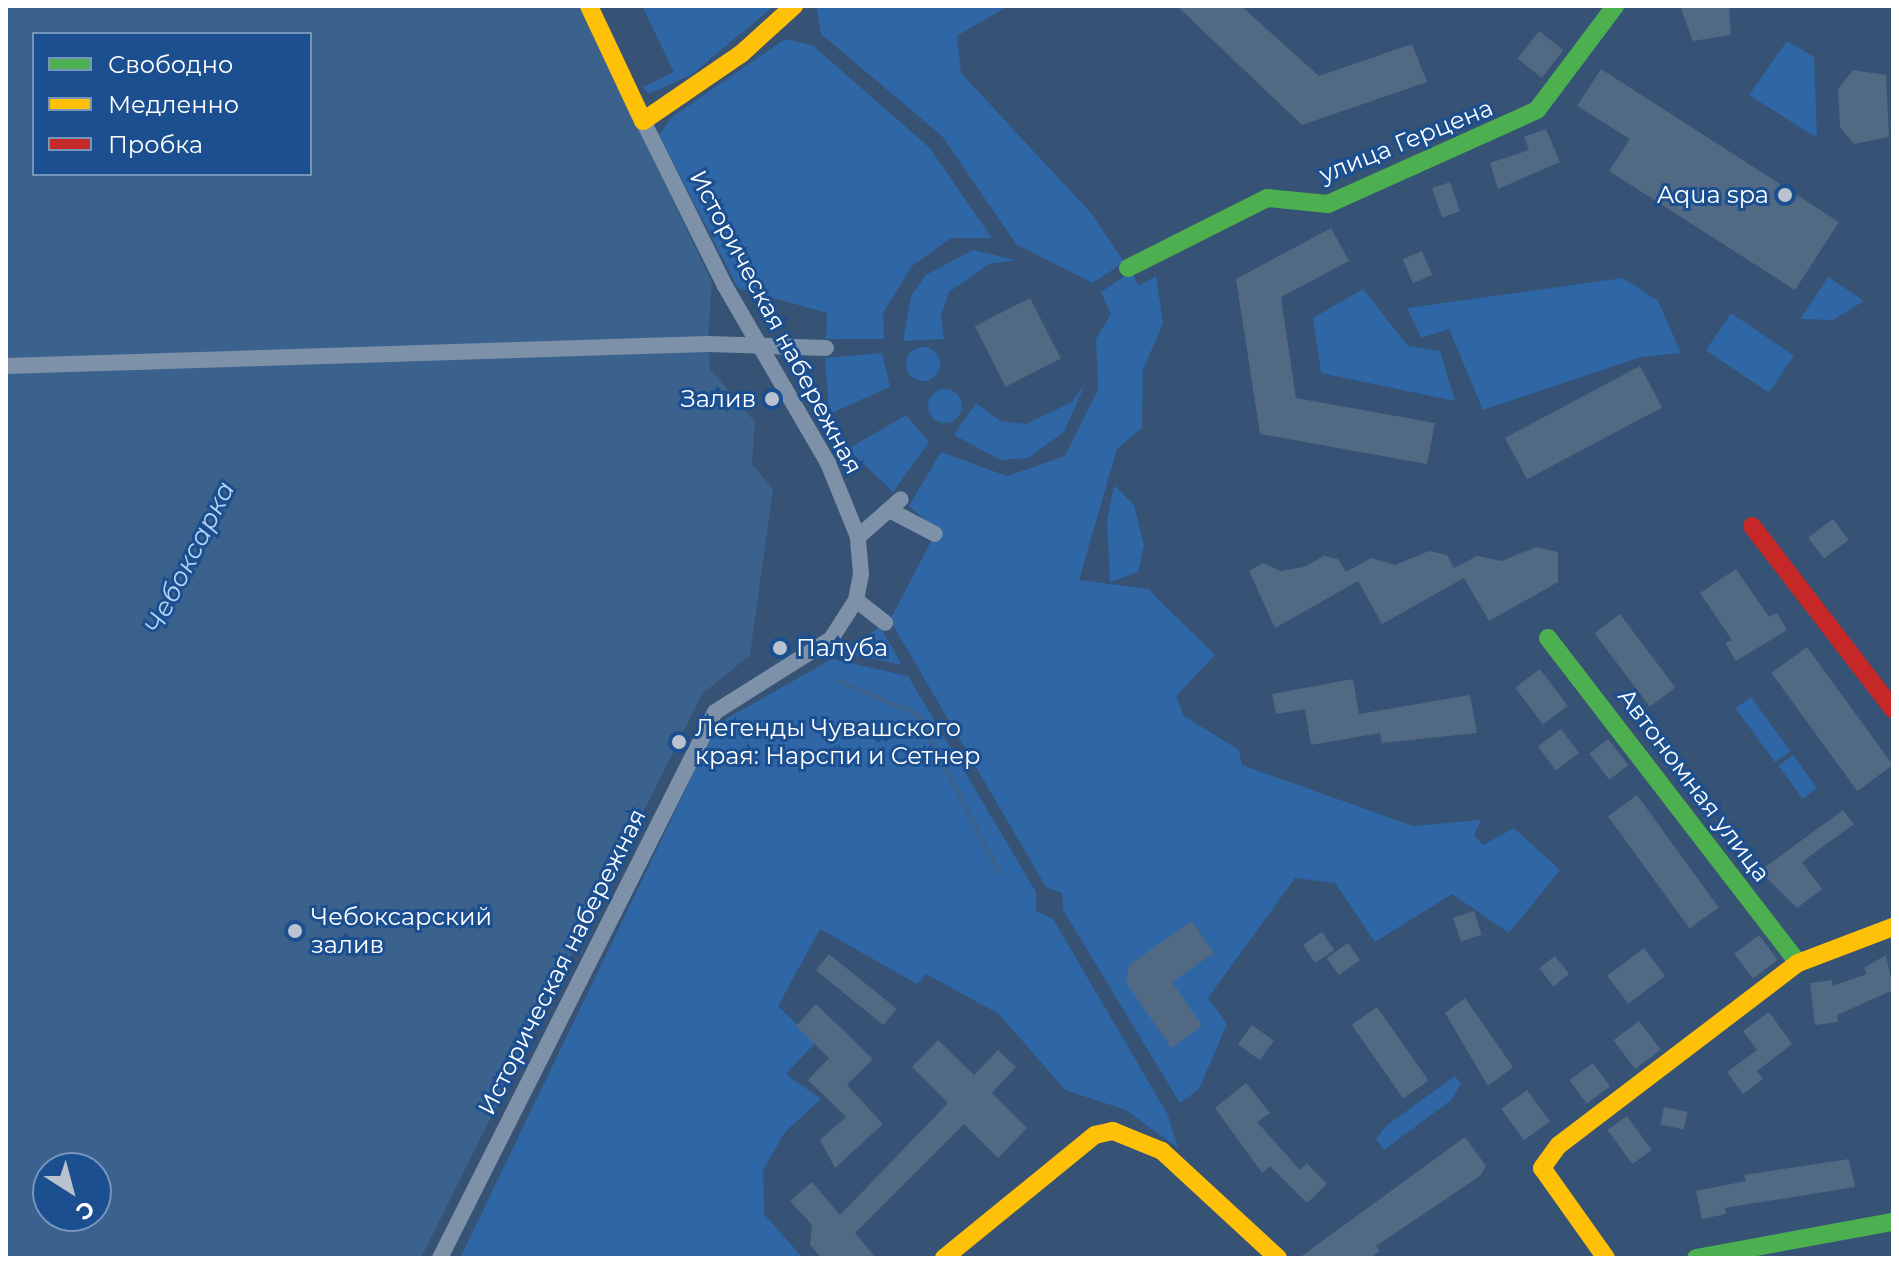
<!DOCTYPE html>
<meta charset="utf-8">
<style>
body{margin:0}
#map{position:relative;width:1899px;height:1264px;overflow:hidden;background:#365274;font-family:Montserrat,sans-serif}
div>[style]{position:absolute}
.green>*{inset:0;background:#2f66a5;transform-origin:0 0}
.round{border-radius:50%}
.water>*{inset:0;background:#3b618d}
.stream>*{height:5px;margin:-2.5px;padding:0 2.5px;transform-origin:2.5px;border-radius:2.5px;background:#3b618d}
.building>*{inset:0;background:#526984;transform-origin:0 0}
.street>*{height:16px;margin:-8px;padding:0 8px;transform-origin:8px;border-radius:8px;background:#7d92a8}
.fast>*{height:18px;margin:-9px;padding:0 9px;transform-origin:9px;border-radius:9px;background:#4caf50}
.slow>*{height:18px;margin:-9px;padding:0 9px;transform-origin:9px;border-radius:9px;background:#ffc107}
.jam>*{height:18px;margin:-9px;padding:0 9px;transform-origin:9px;border-radius:9px;background:#c62828}
.dots>*{width:22px;height:22px;translate:-50% -50%;box-sizing:border-box;border:4px solid #1b4f8f;border-radius:50%}
span{translate:-50% -50%;white-space:nowrap;text-align:center;line-height:1.15;-webkit-text-stroke:6px #1b4f8f;paint-order:stroke}
.street-label{font-size:24px;color:#fff}
.poi-label{font-size:24px;color:#fff}
.right{translate:-100% -50%;text-align:right}
.left{translate:0 -50%;text-align:left}
.water-label{font-size:26px;color:#b5d3f5;font-style:italic}
.frame{position:absolute;inset:0;border:8px solid #fff;pointer-events:none}
.legend{position:absolute;left:32px;top:32px;width:280px;height:144px;box-sizing:border-box;background:#1b4f8f;border:2px solid #7695bc;margin:0;padding:10px 14px;list-style:none;font-size:24px;color:#fff}
.legend li{display:flex;align-items:center;gap:16px;height:40px}
.legend b{width:40px;border:2px solid #7695bc}
.north{position:absolute;left:32px;top:1152px;width:80px;height:80px;box-sizing:border-box;background:#1b4f8f;border:2px solid #7695bc;border-radius:50%;rotate:144deg;font-size:22px;font-weight:700;line-height:32px;text-align:center;color:#fff}
.north::after{content:'';display:block;margin:auto;width:28px;height:36px;background:#b9c2ce;clip-path:polygon(50% 0,100% 100%,50% 72%,0 100%)}
</style>
<div id="map">
<div class="green">
<div style="clip-path:polygon(642px 6px,774px 6px,691px 75px,649px 94px,643px 87px,674px 72px)"></div>
<div style="clip-path:polygon(816px 6px,1008px 6px,957px 36px,961px 73px,1091px 213px,1124px 262px,1093px 283px,1016px 244px,942px 136px,821px 34px)"></div>
<div style="clip-path:polygon(785px 39px,812px 45px,929px 147px,992px 238px,951px 238px,912px 266px,883px 313px,884px 339px,826px 339px,827px 313px,738px 288px,659px 135px,672px 117px)"></div>
<div style="clip-path:polygon(1787px 41px,1814px 57px,1817px 138px,1749px 95px)"></div>
<div style="clip-path:polygon(973px 250px,1016px 260px,989px 264px,949px 292px,941px 316px,944px 339px,903px 341px,911px 296px,926px 275px)"></div>
<div style="clip-path:polygon(1131px 272px,1139px 286px,1156px 276px,1163px 323px,1143px 370px,1142px 428px,1117px 449px,1079px 580px,1148px 589px,1215px 655px,1176px 696px,1184px 716px,1239px 750px,1242px 765px,1413px 826px,1481px 820px,1474px 835px,1483px 845px,1514px 828px,1560px 870px,1509px 933px,1452px 894px,1375px 942px,1335px 883px,1295px 878px,1208px 998px,1227px 1024px,1199px 1089px,1180px 1103px,1063px 910px,1062px 893px,1046px 887px,890px 620px,937px 530px,909px 506px,941px 452px,1007px 476px,1065px 456px,1098px 390px,1096px 339px,1111px 314px,1101px 292px)"></div>
<div style="clip-path:polygon(1828px 277px,1864px 301px,1833px 320px,1800px 319px)"></div>
<div style="clip-path:polygon(1623px 278px,1658px 301px,1681px 353px,1641px 357px,1483px 410px,1449px 329px,1421px 338px,1407px 308px)"></div>
<div style="clip-path:polygon(1363px 289px,1408px 346px,1440px 351px,1455px 401px,1321px 373px,1313px 318px)"></div>
<div style="left:1731px;top:313px;width:76px;height:45px;rotate:34deg"></div>
<div class="round" style="left:906px;top:347px;width:34px;height:34px"></div>
<div style="clip-path:polygon(882px 353px,890px 387px,829px 414px,825px 358px)"></div>
<div style="clip-path:polygon(1086px 382px,1064px 432px,1028px 458px,1000px 460px,954px 435px,976px 403px,1000px 421px,1026px 424px,1072px 402px)"></div>
<div class="round" style="left:928px;top:389px;width:34px;height:34px"></div>
<div style="clip-path:polygon(906px 415px,929px 442px,893px 492px,848px 449px)"></div>
<div style="clip-path:polygon(1114px 485px,1134px 505px,1144px 545px,1138px 572px,1110px 582px,1107px 520px)"></div>
<div style="clip-path:polygon(880px 627px,902px 665px,842px 652px)"></div>
<div style="clip-path:polygon(832px 659px,908px 676px,1036px 892px,1036px 911px,1053px 919px,1168px 1115px,1178px 1148px,1126px 1110px,1065px 1090px,999px 1014px,926px 974px,917px 984px,820px 929px,778px 1006px,816px 1042px,786px 1074px,821px 1099px,785px 1132px,763px 1170px,764px 1214px,803px 1258px,460px 1258px,712px 735px,726px 719px)"></div>
<div style="left:1751px;top:697px;width:67px;height:19px;rotate:54deg"></div>
<div style="left:1793px;top:755px;width:41px;height:18px;rotate:54deg"></div>
<div style="clip-path:polygon(1455px 1076px,1461px 1084px,1451px 1100px,1384px 1150px,1376px 1139px,1386px 1126px)"></div>
</div>
<div class="water">
<div style="clip-path:polygon(evenodd,6px 6px,579px 6px,712px 282px,708px 339px,6px 359px,6px 6px,34px 34px,310px 34px,310px 174px,34px 174px,34px 34px)"></div>
<div style="clip-path:polygon(evenodd,709px 350px,710px 369px,755px 422px,752px 464px,773px 489px,750px 655px,702px 694px,421px 1258px,6px 1258px,6px 373px,709px 350px,48px 1168px,96px 1168px,96px 1216px,48px 1216px,48px 1168px)"></div>
</div>
<div class="stream">
<div style="left:839px;top:681px;width:85px;rotate:22.9deg"></div>
<div style="left:917px;top:714px;width:178px;rotate:62.6deg"></div>
</div>
<div class="building">
<div style="clip-path:polygon(1177px 6px,1241px 6px,1319px 76px,1412px 44px,1427px 82px,1302px 125px)"></div>
<div style="clip-path:polygon(1680px 6px,1729px 6px,1731px 35px,1693px 41px)"></div>
<div style="left:1539px;top:31px;width:31px;height:35px;rotate:38deg"></div>
<div style="clip-path:polygon(1601px 69px,1839px 222px,1795px 290px,1609px 171px,1630px 139px,1577px 106px)"></div>
<div style="clip-path:polygon(1853px 70px,1886px 75px,1889px 137px,1854px 144px,1840px 127px,1838px 89px)"></div>
<div style="clip-path:polygon(1546px 129px,1560px 162px,1498px 189px,1490px 163px,1529px 150px,1524px 137px)"></div>
<div style="left:1450px;top:182px;width:31px;height:19px;rotate:71deg"></div>
<div style="clip-path:polygon(1331px 228px,1349px 261px,1281px 297px,1296px 398px,1435px 423px,1427px 464px,1260px 434px,1236px 279px)"></div>
<div style="left:1422px;top:251px;width:26px;height:21px;rotate:67deg"></div>
<div style="left:1030px;top:298px;width:68px;height:62px;rotate:63deg"></div>
<div style="left:1640px;top:366px;width:47px;height:153px;rotate:62deg"></div>
<div style="left:1833px;top:519px;width:26px;height:31px;rotate:53deg"></div>
<div style="clip-path:polygon(1536px 547px,1558px 552px,1558px 582px,1489px 621px,1464px 578px,1382px 624px,1358px 581px,1275px 628px,1249px 571px,1263px 563px,1280px 571px,1304px 567px,1324px 556px,1338px 559px,1346px 572px,1371px 558px,1395px 565px,1429px 551px,1447px 555px,1454px 568px,1477px 556px,1502px 561px)"></div>
<div style="clip-path:polygon(1736px 569px,1769px 617px,1777px 613px,1787px 630px,1736px 661px,1725px 643px,1732px 640px,1700px 593px)"></div>
<div style="left:1620px;top:614px;width:92px;height:32px;rotate:53deg"></div>
<div style="left:1807px;top:647px;width:146px;height:44px;rotate:54deg"></div>
<div style="left:1540px;top:669px;width:46px;height:31px;rotate:53deg"></div>
<div style="clip-path:polygon(1353px 679px,1359px 714px,1470px 695px,1477px 733px,1382px 743px,1380px 733px,1311px 745px,1305px 709px,1276px 714px,1272px 694px)"></div>
<div style="left:1561px;top:729px;width:30px;height:29px;rotate:53deg"></div>
<div style="left:1608px;top:739px;width:33px;height:24px;rotate:52deg"></div>
<div style="left:1637px;top:795px;width:139px;height:36px;rotate:54deg"></div>
<div style="clip-path:polygon(1843px 810px,1854px 824px,1802px 862px,1822px 889px,1797px 908px,1760px 871px)"></div>
<div style="left:1474px;top:911px;width:25px;height:22px;rotate:72deg"></div>
<div style="clip-path:polygon(1192px 921px,1214px 953px,1172px 982px,1202px 1026px,1171px 1048px,1126px 982px,1129px 965px)"></div>
<div style="left:1322px;top:932px;width:22px;height:23px;rotate:56deg"></div>
<div style="left:1759px;top:935px;width:31px;height:31px;rotate:53deg"></div>
<div style="left:1348px;top:943px;width:21px;height:26px;rotate:55deg"></div>
<div style="left:1644px;top:948px;width:35px;height:46px;rotate:53deg"></div>
<div style="left:829px;top:954px;width:87px;height:21px;rotate:39deg"></div>
<div style="clip-path:polygon(1886px 955px,1893px 990px,1837px 1015px,1838px 1022px,1815px 1025px,1810px 983px,1832px 980px,1833px 986px,1867px 974px,1864px 968px)"></div>
<div style="left:1555px;top:956px;width:23px;height:20px;rotate:52deg"></div>
<div style="clip-path:polygon(1465px 998px,1513px 1067px,1488px 1086px,1445px 1013px)"></div>
<div style="clip-path:polygon(816px 1004px,873px 1059px,847px 1085px,883px 1124px,835px 1168px,820px 1140px,846px 1117px,808px 1080px,829px 1058px,796px 1026px)"></div>
<div style="left:1377px;top:1007px;width:90px;height:31px;rotate:55deg"></div>
<div style="clip-path:polygon(1769px 1012px,1792px 1044px,1757px 1071px,1763px 1079px,1743px 1094px,1727px 1072px,1757px 1050px,1743px 1031px)"></div>
<div style="left:1639px;top:1021px;width:36px;height:32px;rotate:53deg"></div>
<div style="left:1252px;top:1025px;width:27px;height:24px;rotate:36deg"></div>
<div style="clip-path:polygon(938px 1040px,974px 1075px,998px 1050px,1016px 1067px,992px 1093px,1027px 1128px,998px 1158px,964px 1124px,855px 1233px,876px 1258px,822px 1258px,810px 1245px,812px 1225px,790px 1201px,812px 1182px,840px 1215px,948px 1103px,912px 1067px)"></div>
<div style="left:1593px;top:1063px;width:29px;height:29px;rotate:54deg"></div>
<div style="clip-path:polygon(1246px 1083px,1270px 1113px,1257px 1122px,1300px 1170px,1307px 1163px,1327px 1184px,1307px 1203px,1270px 1166px,1262px 1173px,1215px 1108px)"></div>
<div style="left:1527px;top:1090px;width:39px;height:32px;rotate:54deg"></div>
<div style="left:1664px;top:1107px;width:24px;height:18px;rotate:12deg"></div>
<div style="left:1627px;top:1116px;width:42px;height:24px;rotate:54deg"></div>
<div style="clip-path:polygon(1465px 1137px,1486px 1166px,1480px 1176px,1376px 1246px,1380px 1251px,1370px 1258px,1299px 1258px)"></div>
<div style="clip-path:polygon(1849px 1159px,1855px 1187px,1725px 1208px,1726px 1214px,1702px 1219px,1696px 1191px,1746px 1181px,1744px 1175px)"></div>
</div>
<div class="street">
<div style="left:6px;top:366px;width:702px;rotate:-1.8deg"></div>
<div style="left:708px;top:344px;width:118px;rotate:1.9deg"></div>
<div style="left:893px;top:512px;width:47px;rotate:27.6deg"></div>
<div style="left:858px;top:537px;width:57px;rotate:-41.5deg"></div>
<div style="left:856px;top:600px;width:37px;rotate:38deg"></div>
<div style="left:440px;top:1258px;width:611px;rotate:-63.27deg"></div>
<div style="left:715px;top:712px;width:137px;rotate:-32.2deg"></div>
<div style="left:831px;top:639px;width:46px;rotate:-57.3deg"></div>
<div style="left:856px;top:600px;width:26px;rotate:-79deg"></div>
<div style="left:861px;top:574px;width:37px;rotate:-95deg"></div>
<div style="left:858px;top:537px;width:80px;rotate:-112.1deg"></div>
<div style="left:828px;top:463px;width:205px;rotate:-120.2deg"></div>
<div style="left:725px;top:286px;width:184px;rotate:-116.4deg"></div>
</div>
<div class="fast">
<div style="left:1128px;top:268px;width:156px;rotate:-26.7deg"></div>
<div style="left:1267px;top:198px;width:61px;rotate:5.6deg"></div>
<div style="left:1328px;top:204px;width:229px;rotate:-24.2deg"></div>
<div style="left:1537px;top:110px;width:130px;rotate:-53.1deg"></div>
<div style="left:1548px;top:638px;width:410px;rotate:52.4deg"></div>
<div style="left:1696px;top:1258px;width:200px;rotate:-10.4deg"></div>
</div>
<div class="slow">
<div style="left:589px;top:6px;width:127px;rotate:64.8deg"></div>
<div style="left:643px;top:121px;width:119px;rotate:-34.4deg"></div>
<div style="left:741px;top:54px;width:72px;rotate:-42.2deg"></div>
<div style="left:944px;top:1258px;width:195px;rotate:-39.2deg"></div>
<div style="left:1095px;top:1135px;width:18px;rotate:-13deg"></div>
<div style="left:1113px;top:1131px;width:53px;rotate:22.2deg"></div>
<div style="left:1162px;top:1151px;width:158px;rotate:42.7deg"></div>
<div style="left:1606px;top:1258px;width:110px;rotate:-125.4deg"></div>
<div style="left:1542px;top:1168px;width:29px;rotate:-54deg"></div>
<div style="left:1559px;top:1145px;width:300px;rotate:-37.3deg"></div>
<div style="left:1798px;top:963px;width:102px;rotate:-20.8deg"></div>
</div>
<div class="jam">
<div style="left:1752px;top:526px;width:231px;rotate:52.4deg"></div>
</div>
<div class="dots">
<div style="left:1785px;top:195px;background:#b9c2ce"></div>
<div style="left:772px;top:399px;background:#b9c2ce"></div>
<div style="left:780px;top:648px;background:#b9c2ce"></div>
<div style="left:679px;top:742px;background:#b9c2ce"></div>
<div style="left:295px;top:931px;background:#b9c2ce"></div>
</div>
<div class="street-label">
<span style="left:1406px;top:141px;rotate:-22deg">улица Герцена</span>
<span style="left:776px;top:322px;rotate:62deg">Историческая набережная</span>
<span style="left:1694px;top:785px;rotate:53deg">Автономная улица</span>
<span style="left:562px;top:962px;rotate:-63deg">Историческая набережная</span>
</div>
<div class="poi-label">
<span class="right" style="left:1769px;top:195px">Aqua spa</span>
<span class="right" style="left:756px;top:399px">Залив</span>
<span class="left" style="left:796px;top:648px">Палуба</span>
<span class="left" style="left:695px;top:742px">Легенды Чувашского<br>края: Нарспи и Сетнер</span>
<span class="left" style="left:311px;top:931px">Чебоксарский<br>залив</span>
</div>
<div class="water-label">
<span style="left:190px;top:558px;rotate:-63deg">Чебоксарка</span>
</div>
<div class="frame"></div>
<ul class="legend">
<li><b style="height:10px;background:#4caf50"></b>Свободно</li>
<li><b style="height:10px;background:#ffc107"></b>Медленно</li>
<li><b style="height:10px;background:#c62828"></b>Пробка</li>
</ul>
<div class="north">С</div>
</div>
